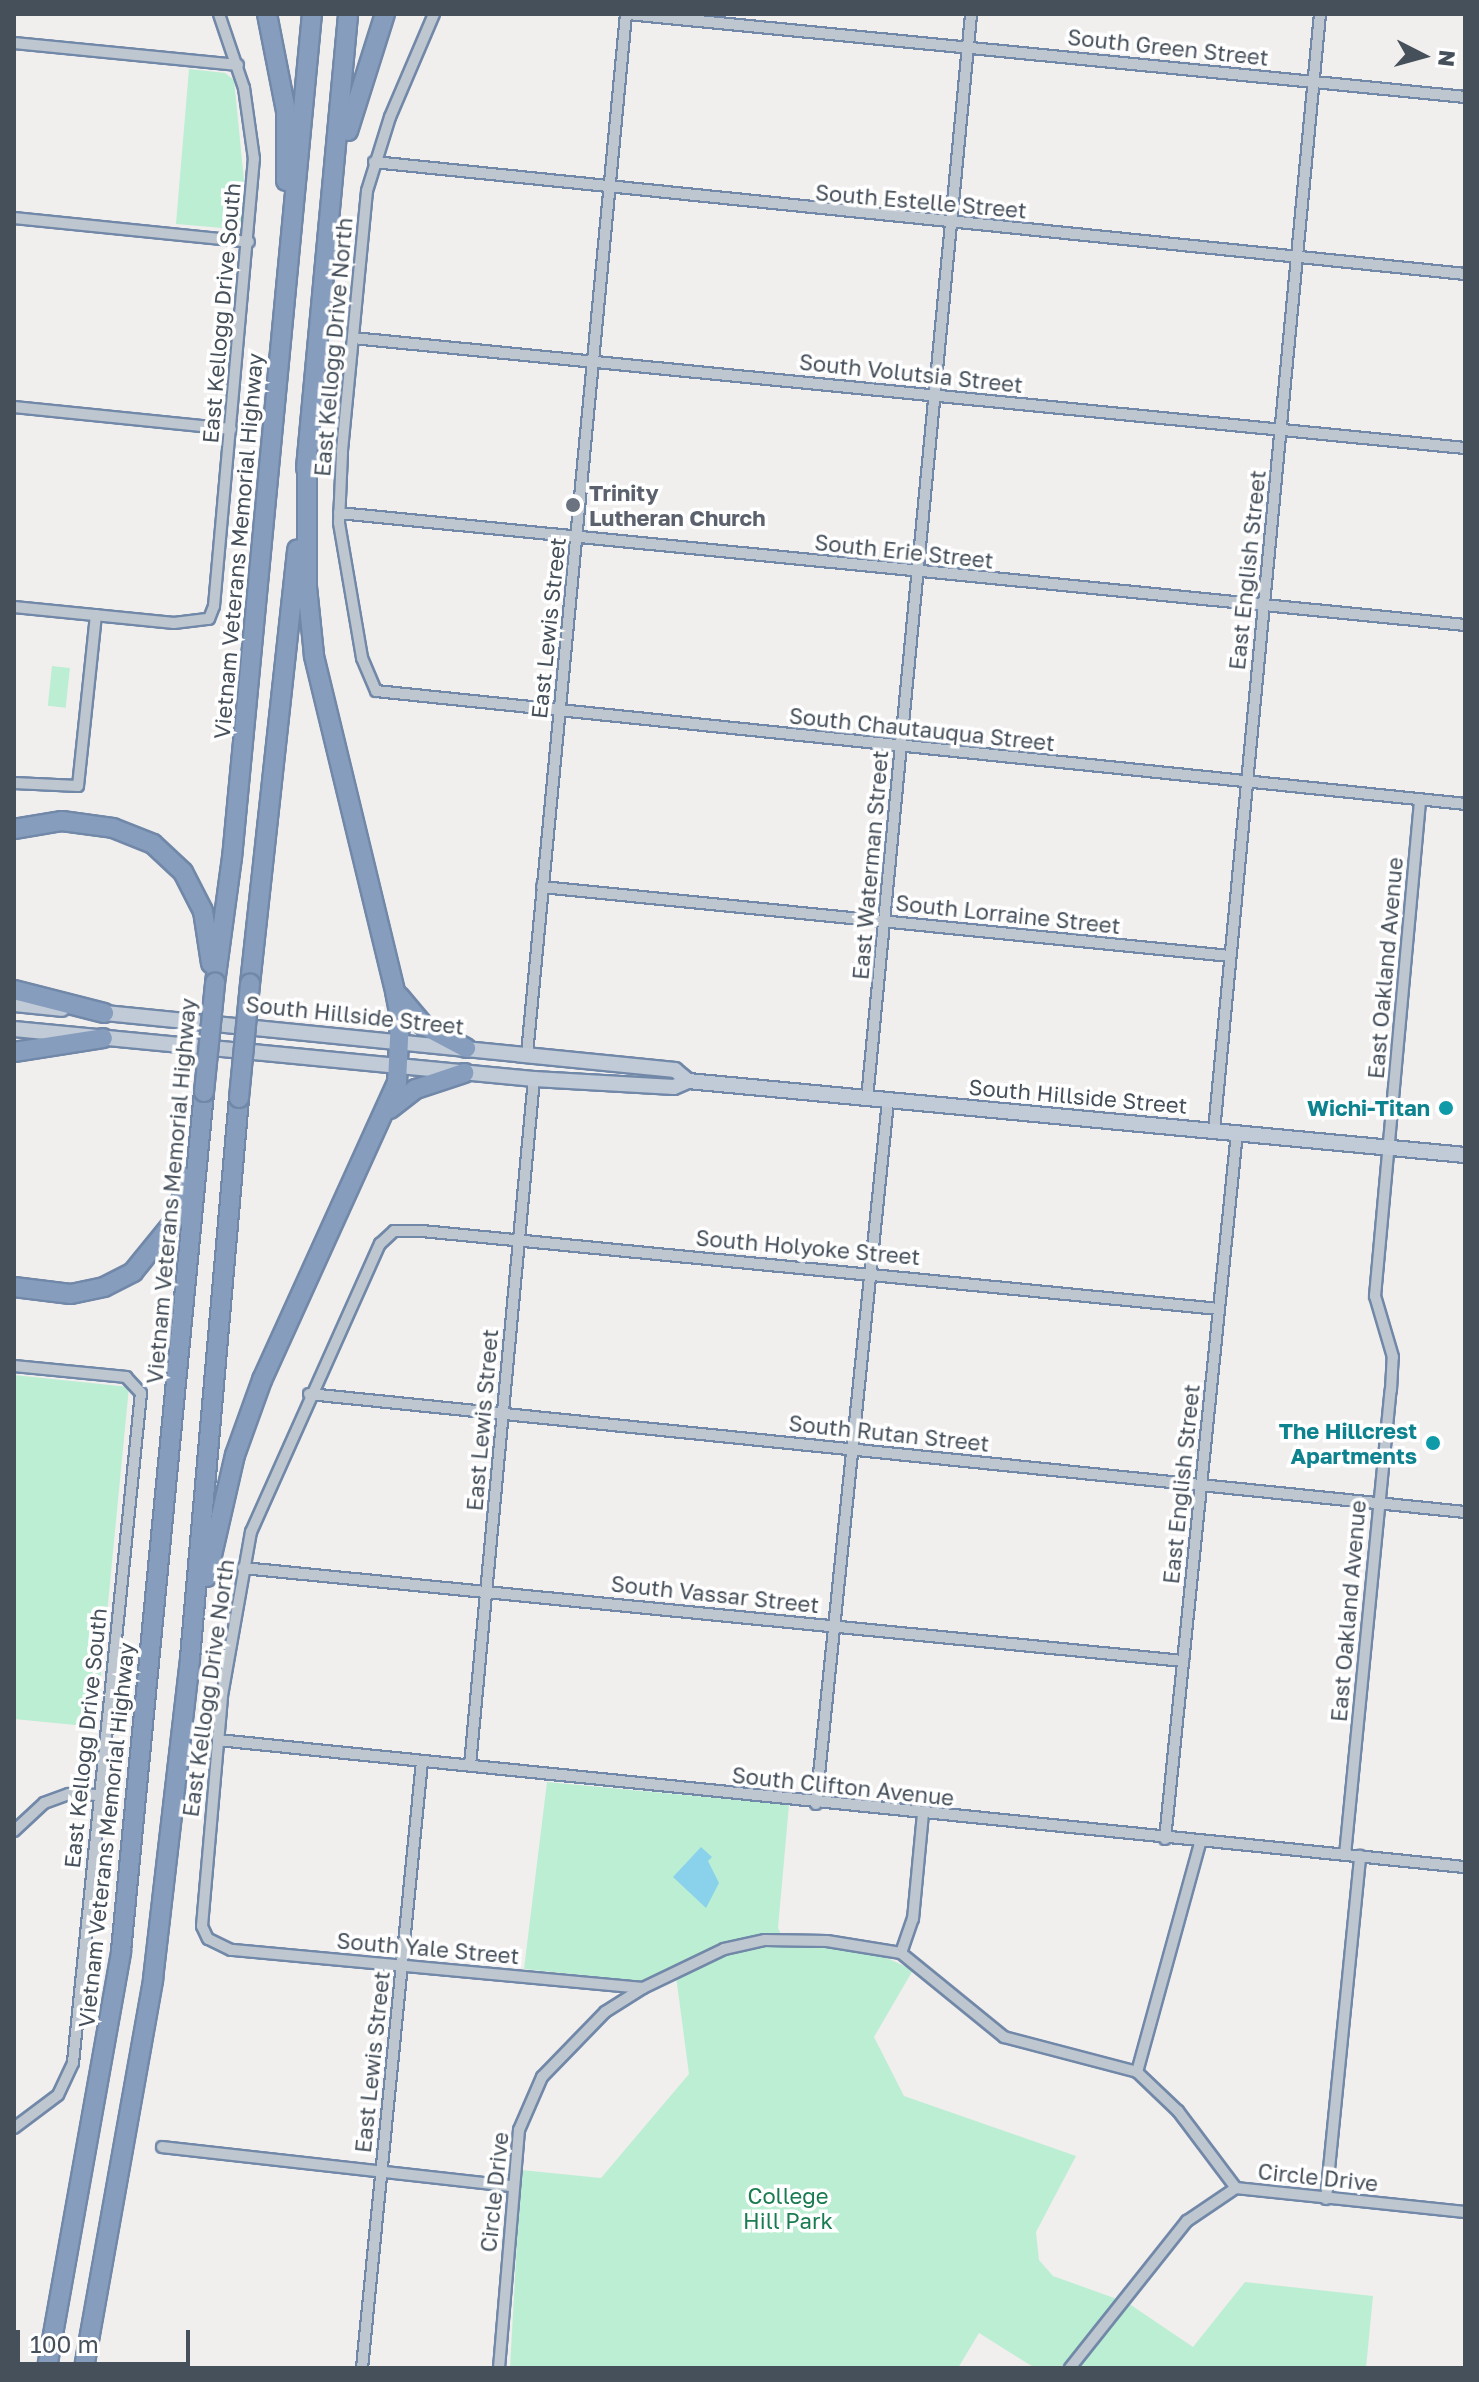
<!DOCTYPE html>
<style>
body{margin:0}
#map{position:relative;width:1479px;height:2382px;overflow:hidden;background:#f1eeee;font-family:"Golos Text",sans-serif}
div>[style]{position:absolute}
.green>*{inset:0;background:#bceed3;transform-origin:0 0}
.water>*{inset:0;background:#8ad1eb}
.roads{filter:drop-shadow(2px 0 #7188a8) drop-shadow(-2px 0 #7188a8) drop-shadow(0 2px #7188a8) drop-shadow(0 -2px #7188a8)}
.minor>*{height:10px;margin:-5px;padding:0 5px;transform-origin:5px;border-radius:5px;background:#bec7d0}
.secondary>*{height:14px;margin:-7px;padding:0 7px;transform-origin:7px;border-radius:7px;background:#c1cad7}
.motorway>*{height:18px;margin:-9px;padding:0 9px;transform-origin:9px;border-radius:9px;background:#869dbd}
.bridges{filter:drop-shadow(2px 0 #7188a8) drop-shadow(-2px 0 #7188a8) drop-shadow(0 2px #7188a8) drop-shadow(0 -2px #7188a8)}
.motorway-bridge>*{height:18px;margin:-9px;padding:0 9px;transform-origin:9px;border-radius:9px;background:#869dbd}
.dots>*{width:22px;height:22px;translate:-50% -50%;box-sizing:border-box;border:4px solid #fff;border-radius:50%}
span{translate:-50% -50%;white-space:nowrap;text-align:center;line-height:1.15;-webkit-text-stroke:7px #fff;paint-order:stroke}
.street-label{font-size:22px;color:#46505b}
.worship-label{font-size:22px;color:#5b616d;font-weight:700}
.left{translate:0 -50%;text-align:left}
.culture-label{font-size:22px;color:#0d838f;font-weight:700}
.right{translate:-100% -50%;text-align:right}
.park-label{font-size:22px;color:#187c50}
.frame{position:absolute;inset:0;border:16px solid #46505b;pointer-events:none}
.north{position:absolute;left:1383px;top:16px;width:80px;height:80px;-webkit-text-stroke:6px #fff;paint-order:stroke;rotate:96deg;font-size:22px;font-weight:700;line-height:32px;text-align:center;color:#46505b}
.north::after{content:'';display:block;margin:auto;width:28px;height:36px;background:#46505b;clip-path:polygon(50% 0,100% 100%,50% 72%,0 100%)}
.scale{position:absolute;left:16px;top:2330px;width:174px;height:36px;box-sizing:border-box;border:4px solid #46505b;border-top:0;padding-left:10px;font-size:24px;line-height:28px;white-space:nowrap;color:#46505b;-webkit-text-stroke:6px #fff;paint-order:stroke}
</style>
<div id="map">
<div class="green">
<div style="clip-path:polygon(189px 69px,225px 73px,234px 80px,246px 200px,246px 216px,234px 229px,176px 224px)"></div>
<div style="left:52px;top:666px;width:18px;height:40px;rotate:6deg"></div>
<div style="clip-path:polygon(14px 1375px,129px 1387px,96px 1727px,14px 1719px)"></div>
<div style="clip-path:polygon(547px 1782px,789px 1805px,778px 1928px,785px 1942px,878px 1954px,913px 1970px,874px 2037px,904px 2096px,1076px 2156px,1036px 2232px,1039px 2260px,1053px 2276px,1128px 2303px,1193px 2347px,1245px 2282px,1373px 2296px,1366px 2368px,1035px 2368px,979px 2333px,958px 2368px,510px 2368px,521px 2170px,601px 2178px,689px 2074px,676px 1976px,638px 1981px,524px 1969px)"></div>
</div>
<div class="water">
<div style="clip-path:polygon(701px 1847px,712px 1857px,708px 1861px,719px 1883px,706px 1908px,673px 1877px)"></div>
</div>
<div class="roads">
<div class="minor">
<div style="left:434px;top:14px;width:112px;rotate:113.1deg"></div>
<div style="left:390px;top:117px;width:77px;rotate:107.3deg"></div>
<div style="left:367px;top:191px;width:263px;rotate:95.5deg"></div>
<div style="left:342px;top:453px;width:70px;rotate:92.5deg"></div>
<div style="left:339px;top:523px;width:137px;rotate:80.3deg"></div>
<div style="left:362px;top:658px;width:36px;rotate:67deg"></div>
<div style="left:376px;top:691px;width:1095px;rotate:5.92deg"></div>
<div style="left:628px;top:14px;width:841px;rotate:5.66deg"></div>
<div style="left:14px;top:43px;width:225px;rotate:5.6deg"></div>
<div style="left:374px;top:162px;width:1097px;rotate:5.86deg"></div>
<div style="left:14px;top:218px;width:236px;rotate:5.8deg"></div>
<div style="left:353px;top:338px;width:1117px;rotate:5.65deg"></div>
<div style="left:14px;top:407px;width:218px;rotate:5.8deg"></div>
<div style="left:339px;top:513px;width:1132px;rotate:5.68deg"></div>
<div style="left:14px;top:607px;width:161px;rotate:5.7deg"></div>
<div style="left:174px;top:623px;width:35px;rotate:-7deg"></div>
<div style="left:209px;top:619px;width:14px;rotate:-69deg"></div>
<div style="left:214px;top:606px;width:449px;rotate:-84.9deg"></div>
<div style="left:254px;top:159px;width:72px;rotate:-98deg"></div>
<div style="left:244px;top:88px;width:78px;rotate:-108.7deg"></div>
<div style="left:14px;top:783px;width:64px;rotate:2.7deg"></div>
<div style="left:78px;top:786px;width:172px;rotate:-84deg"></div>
<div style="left:542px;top:887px;width:691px;rotate:5.73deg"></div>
<div style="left:527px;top:1054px;width:1045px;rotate:-84.56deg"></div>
<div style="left:867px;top:1099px;width:1090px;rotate:-84.52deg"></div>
<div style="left:1214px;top:1131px;width:1122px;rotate:-84.58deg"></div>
<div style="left:14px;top:1366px;width:113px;rotate:5.6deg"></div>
<div style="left:126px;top:1377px;width:22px;rotate:47deg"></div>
<div style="left:141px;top:1393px;width:673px;rotate:95.8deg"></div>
<div style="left:73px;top:2063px;width:35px;rotate:115deg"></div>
<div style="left:58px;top:2095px;width:55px;rotate:143.1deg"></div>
<div style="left:309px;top:1394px;width:1162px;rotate:5.83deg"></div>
<div style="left:243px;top:1568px;width:945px;rotate:5.65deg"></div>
<div style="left:218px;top:1740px;width:1253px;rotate:5.82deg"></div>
<div style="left:470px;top:1765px;width:689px;rotate:-84.67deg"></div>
<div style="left:816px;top:1804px;width:707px;rotate:-84.15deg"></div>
<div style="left:14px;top:1831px;width:41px;rotate:-43deg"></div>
<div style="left:44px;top:1803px;width:27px;rotate:-20deg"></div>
<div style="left:69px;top:1794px;width:30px;rotate:2deg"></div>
<div style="left:1165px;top:1839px;width:710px;rotate:-84.18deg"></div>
<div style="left:1345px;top:1855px;width:467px;rotate:-84.4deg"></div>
<div style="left:1391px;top:1390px;width:33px;rotate:-87deg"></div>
<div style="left:1393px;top:1357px;width:64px;rotate:-106.4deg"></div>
<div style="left:1375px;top:1296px;width:498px;rotate:-84.8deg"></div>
<div style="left:901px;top:1953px;width:36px;rotate:-71deg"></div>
<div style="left:913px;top:1919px;width:105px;rotate:-84.6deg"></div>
<div style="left:643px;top:1988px;width:414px;rotate:-174.7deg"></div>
<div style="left:231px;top:1950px;width:25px;rotate:-154deg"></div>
<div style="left:208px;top:1939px;width:14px;rotate:-115deg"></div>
<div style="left:202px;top:1926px;width:231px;rotate:-85deg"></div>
<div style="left:222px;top:1696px;width:167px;rotate:-80deg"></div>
<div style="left:251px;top:1532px;width:316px;rotate:-65.9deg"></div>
<div style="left:380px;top:1244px;width:19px;rotate:-43deg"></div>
<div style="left:394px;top:1231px;width:28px"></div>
<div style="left:422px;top:1231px;width:801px;rotate:5.59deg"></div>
<div style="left:1137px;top:2072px;width:238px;rotate:-74.6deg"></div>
<div style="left:162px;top:2147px;width:352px;rotate:6.4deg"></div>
<div style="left:1326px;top:2199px;width:345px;rotate:-84.3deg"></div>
<div style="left:362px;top:2368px;width:610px;rotate:-84.35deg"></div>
<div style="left:499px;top:2368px;width:239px;rotate:-85.2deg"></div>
<div style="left:519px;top:2130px;width:58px;rotate:-66.5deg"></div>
<div style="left:542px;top:2077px;width:91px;rotate:-45.9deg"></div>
<div style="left:605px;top:2012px;width:45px;rotate:-32.3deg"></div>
<div style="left:643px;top:1988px;width:90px;rotate:-25.7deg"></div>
<div style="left:724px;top:1949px;width:42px;rotate:-12.4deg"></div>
<div style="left:765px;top:1940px;width:62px;rotate:0.9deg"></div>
<div style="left:827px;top:1941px;width:75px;rotate:9.2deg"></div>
<div style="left:901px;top:1953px;width:133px;rotate:39.2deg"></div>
<div style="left:1004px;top:2037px;width:138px;rotate:14.7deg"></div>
<div style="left:1137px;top:2072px;width:57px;rotate:43.6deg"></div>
<div style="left:1178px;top:2111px;width:96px;rotate:53deg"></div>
<div style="left:1236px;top:2188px;width:230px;rotate:6deg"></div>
<div style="left:1070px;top:2368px;width:188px;rotate:-51.5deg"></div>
<div style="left:1187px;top:2221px;width:59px;rotate:-34deg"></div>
</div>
<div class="secondary">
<div style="left:14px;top:1004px;width:48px;rotate:5.9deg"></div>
<div style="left:95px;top:1012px;width:583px;rotate:5.71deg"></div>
<div style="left:675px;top:1070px;width:17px;rotate:40deg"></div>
<div style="left:14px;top:1029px;width:522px;rotate:5.49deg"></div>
<div style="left:534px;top:1079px;width:140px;rotate:3.3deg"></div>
<div style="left:674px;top:1087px;width:15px;rotate:-23deg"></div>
<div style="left:688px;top:1081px;width:781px;rotate:5.44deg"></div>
</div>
<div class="motorway">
<div style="left:267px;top:14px;width:99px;rotate:78.9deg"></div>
<div style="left:286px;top:111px;width:70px;rotate:90deg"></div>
<div style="left:348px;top:131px;width:123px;rotate:-72.5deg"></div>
<div style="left:306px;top:468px;width:456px;rotate:-84.7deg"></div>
<div style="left:14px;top:829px;width:49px;rotate:-9.5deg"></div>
<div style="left:62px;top:821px;width:51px;rotate:7.8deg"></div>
<div style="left:113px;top:828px;width:43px;rotate:21.8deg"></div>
<div style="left:153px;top:844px;width:41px;rotate:43deg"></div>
<div style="left:183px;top:872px;width:44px;rotate:62.9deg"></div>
<div style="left:203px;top:911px;width:53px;rotate:81.3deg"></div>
<div style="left:215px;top:983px;width:126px;rotate:-82.3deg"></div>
<div style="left:232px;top:858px;width:848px;rotate:-84.59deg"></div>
<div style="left:250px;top:984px;width:437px;rotate:-83.8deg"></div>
<div style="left:14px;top:990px;width:93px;rotate:14.3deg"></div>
<div style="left:399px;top:996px;width:38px;rotate:50deg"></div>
<div style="left:423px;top:1025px;width:49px;rotate:28.1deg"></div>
<div style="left:14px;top:1052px;width:90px;rotate:-8.9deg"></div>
<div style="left:390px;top:1109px;width:33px;rotate:-38deg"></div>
<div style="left:416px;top:1089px;width:51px;rotate:-18.4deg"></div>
<div style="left:14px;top:1287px;width:57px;rotate:7deg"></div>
<div style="left:71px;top:1294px;width:34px;rotate:-12deg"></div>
<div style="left:104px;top:1287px;width:33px;rotate:-27deg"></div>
<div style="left:133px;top:1272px;width:62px;rotate:-50.9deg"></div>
<div style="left:172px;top:1224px;width:50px;rotate:-69deg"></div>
<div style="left:207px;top:1577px;width:125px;rotate:-77.1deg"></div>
<div style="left:235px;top:1455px;width:80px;rotate:-70.2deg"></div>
<div style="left:262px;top:1380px;width:326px;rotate:-65.6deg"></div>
<div style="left:397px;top:1083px;width:66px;rotate:-87.4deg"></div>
<div style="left:400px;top:1017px;width:26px;rotate:-101deg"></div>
<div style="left:395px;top:991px;width:346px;rotate:-103.6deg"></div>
<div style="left:314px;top:655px;width:68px;rotate:-95.9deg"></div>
<div style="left:307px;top:587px;width:127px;rotate:-90deg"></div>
<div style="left:47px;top:2368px;width:424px;rotate:-79.9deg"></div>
<div style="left:121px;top:1951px;width:863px;rotate:-84.48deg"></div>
<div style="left:84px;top:2368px;width:395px;rotate:-79.9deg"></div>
<div style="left:153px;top:1979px;width:323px;rotate:-83.4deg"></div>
<div style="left:190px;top:1658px;width:562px;rotate:-85deg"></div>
</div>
</div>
<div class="bridges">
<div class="motorway-bridge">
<div style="left:204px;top:1092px;width:110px;rotate:-84.2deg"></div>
<div style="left:239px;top:1098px;width:115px;rotate:-84.5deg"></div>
</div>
</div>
<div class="dots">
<div style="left:573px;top:505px;background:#6b7280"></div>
<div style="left:1446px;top:1108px;background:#0f9aa8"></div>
<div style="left:1433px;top:1443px;background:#0f9aa8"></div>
</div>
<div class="street-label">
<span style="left:1168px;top:47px;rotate:6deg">South Green Street</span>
<span style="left:921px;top:201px;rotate:5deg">South Estelle Street</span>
<span style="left:221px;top:313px;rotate:-85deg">East Kellogg Drive South</span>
<span style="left:333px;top:347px;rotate:-85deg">East Kellogg Drive North</span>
<span style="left:911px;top:373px;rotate:6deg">South Volutsia Street</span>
<span style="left:238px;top:546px;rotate:-85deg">Vietnam Veterans Memorial Highway</span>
<span style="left:904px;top:551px;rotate:6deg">South Erie Street</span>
<span style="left:1247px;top:570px;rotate:-84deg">East English Street</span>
<span style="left:548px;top:628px;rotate:-84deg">East Lewis Street</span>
<span style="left:922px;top:729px;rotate:6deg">South Chautauqua Street</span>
<span style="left:870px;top:865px;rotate:-85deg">East Waterman Street</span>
<span style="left:1008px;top:914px;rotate:6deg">South Lorraine Street</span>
<span style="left:1385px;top:968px;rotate:-85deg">East Oakland Avenue</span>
<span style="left:355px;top:1015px;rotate:6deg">South Hillside Street</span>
<span style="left:1078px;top:1096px;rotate:5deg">South Hillside Street</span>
<span style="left:171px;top:1191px;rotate:-85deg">Vietnam Veterans Memorial Highway</span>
<span style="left:808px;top:1247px;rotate:5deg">South Holyoke Street</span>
<span style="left:482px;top:1420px;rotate:-85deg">East Lewis Street</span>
<span style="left:889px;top:1433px;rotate:6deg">South Rutan Street</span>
<span style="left:1181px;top:1484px;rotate:-84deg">East English Street</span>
<span style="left:715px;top:1594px;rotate:6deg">South Vassar Street</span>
<span style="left:1348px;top:1611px;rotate:-85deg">East Oakland Avenue</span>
<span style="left:208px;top:1688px;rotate:-82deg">East Kellogg Drive North</span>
<span style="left:85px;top:1738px;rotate:-84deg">East Kellogg Drive South</span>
<span style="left:843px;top:1786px;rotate:6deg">South Clifton Avenue</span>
<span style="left:106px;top:1835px;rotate:-84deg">Vietnam Veterans Memorial Highway</span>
<span style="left:428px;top:1948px;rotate:5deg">South Yale Street</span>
<span style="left:372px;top:2062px;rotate:-84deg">East Lewis Street</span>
<span style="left:1318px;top:2177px;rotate:6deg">Circle Drive</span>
<span style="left:494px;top:2192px;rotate:-84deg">Circle Drive</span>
</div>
<div class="worship-label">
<span class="left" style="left:589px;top:505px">Trinity<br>Lutheran Church</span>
</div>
<div class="culture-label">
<span class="right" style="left:1430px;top:1108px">Wichi-Titan</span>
<span class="right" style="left:1417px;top:1443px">The Hillcrest<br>Apartments</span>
</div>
<div class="park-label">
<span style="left:788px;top:2208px">College<br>Hill Park</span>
</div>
<div class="frame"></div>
<div class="north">N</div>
<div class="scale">100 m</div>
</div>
